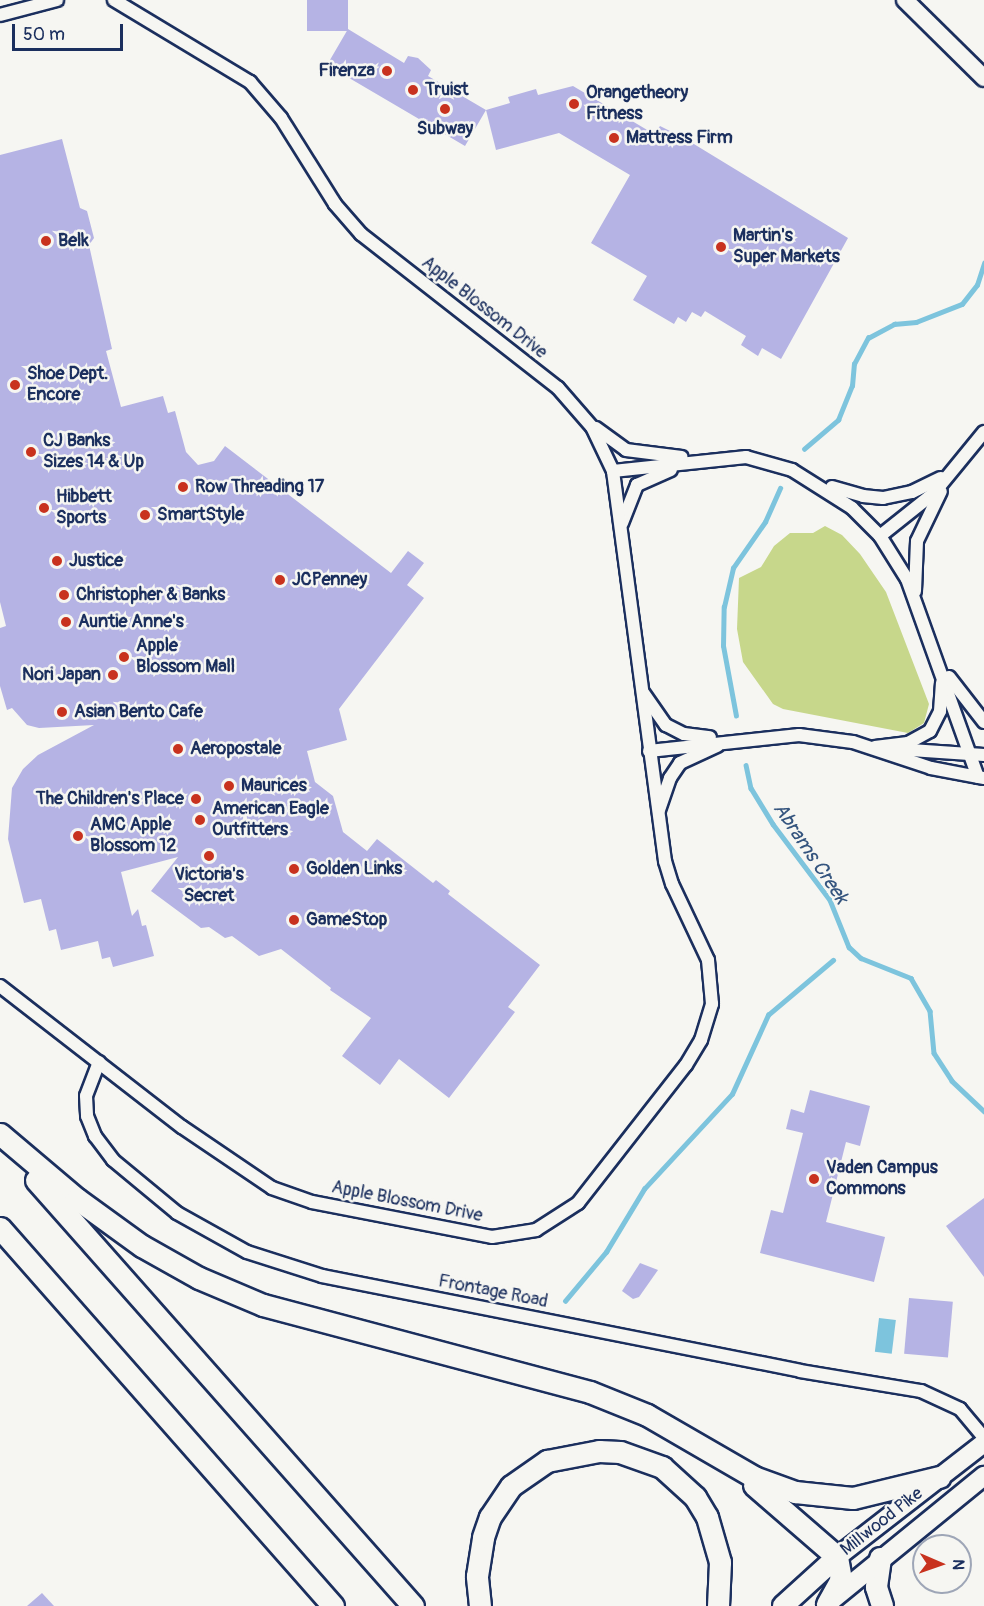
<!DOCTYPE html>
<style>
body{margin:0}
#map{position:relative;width:984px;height:1606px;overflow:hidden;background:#f6f6f2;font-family:Pangolin,sans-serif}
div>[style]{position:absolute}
.green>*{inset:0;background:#c7d78b}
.water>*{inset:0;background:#7dc4dd;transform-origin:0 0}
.stream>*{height:4.5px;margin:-2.25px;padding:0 2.25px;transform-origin:2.25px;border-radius:2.25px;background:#7dc4dd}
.building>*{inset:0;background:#b5b3e4;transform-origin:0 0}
.roads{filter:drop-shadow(2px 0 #1b2f5e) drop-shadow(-2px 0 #1b2f5e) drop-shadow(0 2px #1b2f5e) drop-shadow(0 -2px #1b2f5e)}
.minor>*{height:12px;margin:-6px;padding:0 6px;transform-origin:6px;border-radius:6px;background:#f6f6f2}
.secondary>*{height:16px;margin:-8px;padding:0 8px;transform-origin:8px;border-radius:8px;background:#f6f6f2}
.primary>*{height:18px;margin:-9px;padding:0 9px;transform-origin:9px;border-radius:9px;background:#f6f6f2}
.trunk>*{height:20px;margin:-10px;padding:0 10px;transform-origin:10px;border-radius:10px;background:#f6f6f2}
.motorway>*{height:21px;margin:-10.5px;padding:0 10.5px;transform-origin:10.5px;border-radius:10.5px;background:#f6f6f2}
.dots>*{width:16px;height:16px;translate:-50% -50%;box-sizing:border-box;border:3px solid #f6f6f2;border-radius:50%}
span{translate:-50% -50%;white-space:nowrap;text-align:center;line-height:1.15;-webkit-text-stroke:5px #f6f6f2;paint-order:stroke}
.poi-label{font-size:18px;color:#1b2f5e;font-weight:700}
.right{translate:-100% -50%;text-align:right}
.left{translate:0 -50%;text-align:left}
.street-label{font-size:18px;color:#1b2f5e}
.water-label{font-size:20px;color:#34547e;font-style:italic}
.north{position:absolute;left:912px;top:1534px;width:60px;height:60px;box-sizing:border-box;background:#f6f6f2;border:2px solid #9ea6b7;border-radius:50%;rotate:92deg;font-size:16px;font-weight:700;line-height:24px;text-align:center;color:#1b2f5e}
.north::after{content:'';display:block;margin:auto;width:21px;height:27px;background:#c8321e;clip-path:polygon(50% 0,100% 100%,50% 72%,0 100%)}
.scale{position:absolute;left:12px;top:24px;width:111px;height:27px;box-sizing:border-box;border:3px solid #1b2f5e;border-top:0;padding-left:8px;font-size:18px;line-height:21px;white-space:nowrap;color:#1b2f5e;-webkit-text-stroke:4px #f6f6f2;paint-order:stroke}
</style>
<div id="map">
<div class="green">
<div style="clip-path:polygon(825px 526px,842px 535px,860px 554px,886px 592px,929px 704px,924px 723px,908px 733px,783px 709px,773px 704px,743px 662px,737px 629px,739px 578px,761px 567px,774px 546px,790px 533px,813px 533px)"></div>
</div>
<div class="water">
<div style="left:879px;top:1318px;width:17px;height:34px;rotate:7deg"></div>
</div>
<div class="stream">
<div style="left:804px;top:449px;width:45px;rotate:-40.5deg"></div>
<div style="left:838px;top:420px;width:37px;rotate:-68deg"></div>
<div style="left:852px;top:386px;width:22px;rotate:-85deg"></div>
<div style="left:854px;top:364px;width:30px;rotate:-62deg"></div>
<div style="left:868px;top:338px;width:30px;rotate:-28deg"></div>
<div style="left:894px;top:324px;width:22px;rotate:-5deg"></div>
<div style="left:916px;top:322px;width:49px;rotate:-21.4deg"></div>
<div style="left:962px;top:304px;width:24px;rotate:-52deg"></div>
<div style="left:977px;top:285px;width:23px;rotate:-72deg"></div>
<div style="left:736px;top:716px;width:71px;rotate:-100.5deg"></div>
<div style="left:723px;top:646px;width:39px;rotate:-89deg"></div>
<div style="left:724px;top:607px;width:40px;rotate:-77deg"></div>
<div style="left:733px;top:568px;width:56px;rotate:-55.2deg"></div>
<div style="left:765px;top:522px;width:37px;rotate:-66deg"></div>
<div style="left:746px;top:765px;width:24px;rotate:78deg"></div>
<div style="left:751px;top:788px;width:42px;rotate:58.6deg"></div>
<div style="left:773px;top:824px;width:95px;rotate:53.1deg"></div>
<div style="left:830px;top:900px;width:51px;rotate:68deg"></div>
<div style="left:849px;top:947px;width:16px;rotate:43deg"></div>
<div style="left:861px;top:958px;width:54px;rotate:21.8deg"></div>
<div style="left:911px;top:978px;width:38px;rotate:60deg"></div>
<div style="left:930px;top:1011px;width:42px;rotate:84.6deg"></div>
<div style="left:934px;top:1053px;width:33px;rotate:57deg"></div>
<div style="left:952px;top:1081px;width:44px;rotate:43.2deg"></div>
<div style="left:565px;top:1301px;width:64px;rotate:-50.1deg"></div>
<div style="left:606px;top:1252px;width:74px;rotate:-58.9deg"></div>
<div style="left:644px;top:1189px;width:129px;rotate:-47.2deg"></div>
<div style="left:732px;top:1094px;width:87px;rotate:-65.5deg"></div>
<div style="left:768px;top:1015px;width:85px;rotate:-40.2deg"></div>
</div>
<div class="building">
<div style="left:307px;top:0;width:41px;height:31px"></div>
<div style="clip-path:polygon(348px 29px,404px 63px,408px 56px,418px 58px,431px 70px,428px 76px,486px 110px,465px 146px,327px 65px)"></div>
<div style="clip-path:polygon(573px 86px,654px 134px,660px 126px,684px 138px,848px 238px,781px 359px,762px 348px,758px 356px,741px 345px,746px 336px,705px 311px,701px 317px,692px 312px,686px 322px,678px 317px,674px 324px,633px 300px,647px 276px,591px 243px,630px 175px,559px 133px,496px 150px,486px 110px,510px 103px,508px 97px,536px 89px,538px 95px)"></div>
<div style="clip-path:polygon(62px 139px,80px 208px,87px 211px,94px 238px,89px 245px,112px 349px,106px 351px,121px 407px,163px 396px,168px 413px,175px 411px,186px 452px,198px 465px,214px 461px,225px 446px,391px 573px,408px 551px,424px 563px,407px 585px,424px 598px,339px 709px,347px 740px,307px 751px,315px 782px,333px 796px,343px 832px,367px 851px,377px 839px,433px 883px,436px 880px,450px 891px,448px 894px,540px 965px,508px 1007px,515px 1012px,449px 1098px,399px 1059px,380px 1085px,342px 1056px,371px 1018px,330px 990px,331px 988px,281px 949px,259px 956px,232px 936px,225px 938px,209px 927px,201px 928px,151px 891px,178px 857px,121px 872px,132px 916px,138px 909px,142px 926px,146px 925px,154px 956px,113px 967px,110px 957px,102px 959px,98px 941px,61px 950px,56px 929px,49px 931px,41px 899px,24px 903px,8px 839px,12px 788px,23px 769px,38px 755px,94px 725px,39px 728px,27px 725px,12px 708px,7px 710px,0 686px,0 628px,6px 626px,0 602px,0 155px)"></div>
<div style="clip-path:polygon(810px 1090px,870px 1106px,860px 1146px,846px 1142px,826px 1222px,885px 1237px,874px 1282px,760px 1253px,771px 1210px,783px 1213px,803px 1133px,786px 1129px,791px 1109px,804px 1113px)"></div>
<div style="clip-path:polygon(984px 1198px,984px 1277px,946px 1226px)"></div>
<div style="clip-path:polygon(640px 1263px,658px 1270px,639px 1297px,633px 1299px,622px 1291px)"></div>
<div style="left:909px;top:1298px;width:44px;height:56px;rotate:5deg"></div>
<div style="clip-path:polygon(42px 1593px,54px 1606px,27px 1606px)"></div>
</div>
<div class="roads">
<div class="minor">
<div style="left:0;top:15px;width:59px;rotate:-14.7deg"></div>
<div style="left:596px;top:428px;width:37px;rotate:36deg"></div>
<div style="left:626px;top:450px;width:56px;rotate:7.1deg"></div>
<div style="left:613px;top:471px;width:134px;rotate:-6deg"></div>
<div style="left:746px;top:457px;width:48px;rotate:15.8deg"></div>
<div style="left:792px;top:470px;width:71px;rotate:32.3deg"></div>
<div style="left:852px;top:508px;width:40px;rotate:45deg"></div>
<div style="left:880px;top:536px;width:51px;rotate:57.9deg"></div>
<div style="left:907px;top:579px;width:210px;rotate:70.3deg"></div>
<div style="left:832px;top:487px;width:32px;rotate:16deg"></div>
<div style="left:863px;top:496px;width:20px;rotate:6deg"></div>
<div style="left:883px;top:498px;width:30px;rotate:-12deg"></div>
<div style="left:912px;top:492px;width:32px;rotate:-26deg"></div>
<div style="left:622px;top:523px;width:41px;rotate:-68.5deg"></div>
<div style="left:637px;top:485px;width:37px;rotate:-24deg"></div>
<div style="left:880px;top:536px;width:69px;rotate:-38.5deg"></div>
<div style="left:934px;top:493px;width:79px;rotate:-50.7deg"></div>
<div style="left:915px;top:591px;width:50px;rotate:-87.7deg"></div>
<div style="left:917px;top:541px;width:55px;rotate:-64.4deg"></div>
<div style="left:949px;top:677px;width:57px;rotate:52.1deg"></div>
<div style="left:644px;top:694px;width:38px;rotate:55deg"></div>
<div style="left:666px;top:725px;width:20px;rotate:27deg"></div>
<div style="left:684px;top:734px;width:26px;rotate:7deg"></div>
<div style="left:875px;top:747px;width:33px;rotate:-7deg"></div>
<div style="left:908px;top:743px;width:25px;rotate:-29deg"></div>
<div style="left:930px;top:731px;width:22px;rotate:-63deg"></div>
<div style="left:940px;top:711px;width:28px;rotate:-86deg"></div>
<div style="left:896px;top:749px;width:88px;rotate:3.9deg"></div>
<div style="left:649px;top:751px;width:151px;rotate:-6.1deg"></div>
<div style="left:799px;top:735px;width:54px;rotate:7.4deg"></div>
<div style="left:853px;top:742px;width:82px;rotate:18.4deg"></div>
<div style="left:931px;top:768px;width:54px;rotate:10.7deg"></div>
<div style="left:659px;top:810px;width:34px;rotate:-71deg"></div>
<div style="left:670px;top:778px;width:18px;rotate:-56deg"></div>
<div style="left:680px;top:763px;width:41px;rotate:-24.7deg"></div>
<div style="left:0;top:986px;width:230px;rotate:37.8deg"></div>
<div style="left:182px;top:1127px;width:109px;rotate:34.1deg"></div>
<div style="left:272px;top:1188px;width:42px;rotate:19.3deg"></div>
<div style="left:312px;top:1202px;width:183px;rotate:11deg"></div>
<div style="left:492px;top:1237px;width:45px;rotate:-9deg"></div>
<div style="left:536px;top:1230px;width:50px;rotate:-32.7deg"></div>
<div style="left:578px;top:1203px;width:175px;rotate:-52deg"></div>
<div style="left:686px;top:1065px;width:29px;rotate:-59deg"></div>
<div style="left:701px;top:1040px;width:38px;rotate:-73deg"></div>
<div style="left:712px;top:1004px;width:44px;rotate:-95.2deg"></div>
<div style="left:708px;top:960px;width:84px;rotate:-115.3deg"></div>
<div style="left:672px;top:884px;width:24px;rotate:-107deg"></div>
<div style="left:665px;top:861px;width:393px;rotate:-97.6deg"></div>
<div style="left:613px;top:471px;width:49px;rotate:-115.5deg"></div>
<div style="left:592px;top:427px;width:52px;rotate:-131.1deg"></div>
<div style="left:558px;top:388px;width:250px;rotate:-142deg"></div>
<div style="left:361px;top:234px;width:40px;rotate:-131deg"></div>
<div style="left:335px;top:204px;width:102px;rotate:-122.1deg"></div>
<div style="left:281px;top:118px;width:48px;rotate:-130.7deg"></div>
<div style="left:250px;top:82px;width:159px;rotate:-148.9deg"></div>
<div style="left:99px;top:1062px;width:36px;rotate:111deg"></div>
<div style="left:86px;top:1096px;width:20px;rotate:87deg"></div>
<div style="left:87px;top:1116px;width:22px;rotate:68deg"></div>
<div style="left:95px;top:1136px;width:30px;rotate:53deg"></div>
<div style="left:113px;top:1160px;width:83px;rotate:39.6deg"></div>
<div style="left:177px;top:1213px;width:80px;rotate:29.1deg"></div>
<div style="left:247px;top:1252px;width:79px;rotate:17.7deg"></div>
<div style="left:322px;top:1276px;width:487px;rotate:11.2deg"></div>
<div style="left:800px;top:1371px;width:123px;rotate:9.4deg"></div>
<div style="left:921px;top:1391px;width:43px;rotate:24.8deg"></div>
<div style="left:960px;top:1409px;width:38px;rotate:50deg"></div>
</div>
<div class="secondary">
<div style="left:905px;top:0;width:111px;rotate:44.6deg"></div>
</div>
<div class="primary">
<div style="left:837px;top:1557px;width:186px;rotate:-37.8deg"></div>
<div style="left:833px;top:1599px;width:195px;rotate:-39.2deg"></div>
</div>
<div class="trunk">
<div style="left:783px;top:1606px;width:73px;rotate:-42.2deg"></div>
</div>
<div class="motorway">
<div style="left:0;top:1134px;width:101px;rotate:40.2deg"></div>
<div style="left:77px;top:1199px;width:80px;rotate:35.9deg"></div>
<div style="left:142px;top:1246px;width:65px;rotate:29.3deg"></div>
<div style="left:199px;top:1278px;width:69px;rotate:22.9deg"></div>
<div style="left:263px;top:1305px;width:338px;rotate:14.9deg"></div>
<div style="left:590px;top:1392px;width:61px;rotate:22deg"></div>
<div style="left:647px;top:1415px;width:124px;rotate:30.1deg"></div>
<div style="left:754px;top:1477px;width:44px;rotate:20.1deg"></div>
<div style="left:795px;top:1492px;width:58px;rotate:5.9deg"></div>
<div style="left:853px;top:1498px;width:89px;rotate:-13.7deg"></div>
<div style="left:36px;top:1180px;width:569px;rotate:48.49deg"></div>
<div style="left:0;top:1228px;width:504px;rotate:48.62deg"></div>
<div style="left:754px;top:1485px;width:110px;rotate:40.9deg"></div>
<div style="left:837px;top:1557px;width:22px;rotate:80deg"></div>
<div style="left:841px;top:1579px;width:29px;rotate:119deg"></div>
<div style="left:880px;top:1558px;width:29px;rotate:98deg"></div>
<div style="left:876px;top:1587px;width:20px;rotate:72deg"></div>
<div style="left:480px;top:1606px;width:30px;rotate:-96deg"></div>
<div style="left:477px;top:1576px;width:39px;rotate:-81deg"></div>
<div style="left:483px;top:1537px;width:21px;rotate:-71deg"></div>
<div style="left:490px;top:1517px;width:37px;rotate:-56deg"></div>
<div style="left:511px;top:1486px;width:44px;rotate:-34.8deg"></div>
<div style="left:547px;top:1461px;width:53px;rotate:-10.9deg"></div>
<div style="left:599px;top:1451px;width:21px;rotate:3deg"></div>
<div style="left:620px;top:1452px;width:45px;rotate:19.7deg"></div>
<div style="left:662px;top:1467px;width:45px;rotate:42.3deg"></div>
<div style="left:695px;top:1497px;width:23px;rotate:59deg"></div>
<div style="left:707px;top:1517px;width:47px;rotate:73.9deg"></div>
<div style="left:720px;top:1562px;width:44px;rotate:92.6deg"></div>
</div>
</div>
<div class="dots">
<div style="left:387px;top:71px;background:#c8321e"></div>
<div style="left:413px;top:90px;background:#c8321e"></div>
<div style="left:574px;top:104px;background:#c8321e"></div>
<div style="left:445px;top:109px;background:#c8321e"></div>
<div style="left:614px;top:138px;background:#c8321e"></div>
<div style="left:46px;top:241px;background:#c8321e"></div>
<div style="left:721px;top:247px;background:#c8321e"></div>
<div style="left:15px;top:385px;background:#c8321e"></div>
<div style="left:31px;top:452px;background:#c8321e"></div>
<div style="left:183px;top:487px;background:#c8321e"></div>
<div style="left:44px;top:508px;background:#c8321e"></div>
<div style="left:145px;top:515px;background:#c8321e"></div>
<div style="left:57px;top:561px;background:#c8321e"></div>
<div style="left:280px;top:580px;background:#c8321e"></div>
<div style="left:64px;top:595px;background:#c8321e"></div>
<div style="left:66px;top:622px;background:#c8321e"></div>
<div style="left:124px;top:657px;background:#c8321e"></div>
<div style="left:113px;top:675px;background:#c8321e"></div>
<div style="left:62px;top:712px;background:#c8321e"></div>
<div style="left:178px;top:749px;background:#c8321e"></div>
<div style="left:229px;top:786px;background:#c8321e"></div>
<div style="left:196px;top:799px;background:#c8321e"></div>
<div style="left:200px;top:820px;background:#c8321e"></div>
<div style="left:78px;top:836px;background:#c8321e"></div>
<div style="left:209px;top:856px;background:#c8321e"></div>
<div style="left:294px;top:869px;background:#c8321e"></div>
<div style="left:294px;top:920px;background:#c8321e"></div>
<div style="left:814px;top:1179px;background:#c8321e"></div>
</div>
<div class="poi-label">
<span class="right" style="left:375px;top:71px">Firenza</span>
<span class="left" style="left:425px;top:90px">Truist</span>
<span class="left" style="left:586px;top:104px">Orangetheory<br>Fitness</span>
<span style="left:445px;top:129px">Subway</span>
<span class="left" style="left:626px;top:138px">Mattress Firm</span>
<span class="left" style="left:733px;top:247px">Martin's<br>Super Markets</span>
<span class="left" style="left:58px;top:241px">Belk</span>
<span class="left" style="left:27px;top:385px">Shoe Dept.<br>Encore</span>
<span class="left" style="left:43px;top:452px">CJ Banks<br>Sizes 14 &amp; Up</span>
<span class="left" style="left:195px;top:487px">Row Threading 17</span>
<span class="left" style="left:56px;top:508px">Hibbett<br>Sports</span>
<span class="left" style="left:157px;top:515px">SmartStyle</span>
<span class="left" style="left:69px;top:561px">Justice</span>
<span class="left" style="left:292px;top:580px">JCPenney</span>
<span class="left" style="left:76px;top:595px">Christopher &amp; Banks</span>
<span class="left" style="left:78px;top:622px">Auntie Anne's</span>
<span class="left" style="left:136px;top:657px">Apple<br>Blossom Mall</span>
<span class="right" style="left:101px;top:675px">Nori Japan</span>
<span class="left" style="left:74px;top:712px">Asian Bento Cafe</span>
<span class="left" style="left:190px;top:749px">Aeropostale</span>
<span class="left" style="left:241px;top:786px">Maurices</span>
<span class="right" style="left:184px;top:799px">The Children's Place</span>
<span class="left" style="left:212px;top:820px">American Eagle<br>Outfitters</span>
<span class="left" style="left:90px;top:836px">AMC Apple<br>Blossom 12</span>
<span class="left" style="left:306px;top:869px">Golden Links</span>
<span style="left:209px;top:886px">Victoria's<br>Secret</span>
<span class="left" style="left:306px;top:920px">GameStop</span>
<span class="left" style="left:826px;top:1179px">Vaden Campus<br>Commons</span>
</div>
<div class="street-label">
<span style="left:484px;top:308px;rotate:38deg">Apple Blossom Drive</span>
<span style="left:407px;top:1202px;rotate:11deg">Apple Blossom Drive</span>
<span style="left:493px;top:1292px;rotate:11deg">Frontage Road</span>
<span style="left:882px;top:1522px;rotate:-38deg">Millwood Pike</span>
</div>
<div class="water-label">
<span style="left:811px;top:853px;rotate:56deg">Abrams Creek</span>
</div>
<div class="north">N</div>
<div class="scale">50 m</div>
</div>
